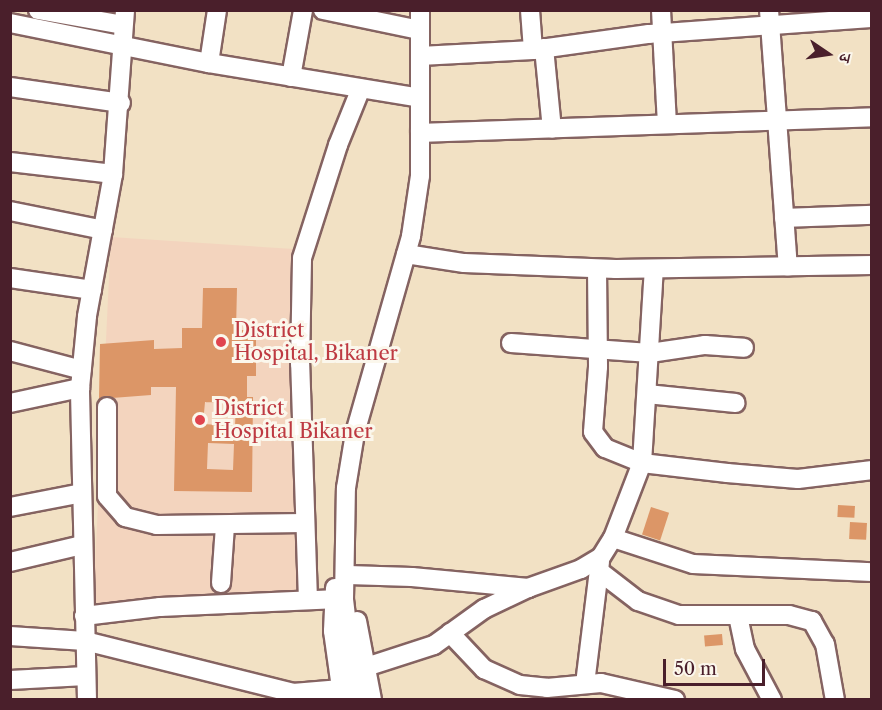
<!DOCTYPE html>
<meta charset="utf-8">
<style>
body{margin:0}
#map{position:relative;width:882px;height:710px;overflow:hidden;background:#f2e1c4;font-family:"Libre Caslon Text","Noto Serif Devanagari",serif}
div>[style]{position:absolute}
.built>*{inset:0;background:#f3d4be}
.building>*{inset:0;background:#dc9667;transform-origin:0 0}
.roads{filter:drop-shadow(2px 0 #856361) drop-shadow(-2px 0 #856361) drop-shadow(0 2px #856361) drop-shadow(0 -2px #856361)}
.minor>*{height:18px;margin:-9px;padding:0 9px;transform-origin:9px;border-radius:9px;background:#fff}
.dots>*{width:16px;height:16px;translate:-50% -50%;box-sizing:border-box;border:3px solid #fbf7ec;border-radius:50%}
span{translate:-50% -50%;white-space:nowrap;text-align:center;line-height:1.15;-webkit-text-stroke:6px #fbf7ec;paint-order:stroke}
.health-label{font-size:20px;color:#be3a42}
.left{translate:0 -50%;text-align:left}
.frame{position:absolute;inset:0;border:12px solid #4a1f2b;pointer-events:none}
.north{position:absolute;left:798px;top:24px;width:60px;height:60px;-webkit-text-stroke:4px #fbf7ec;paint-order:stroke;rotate:103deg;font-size:16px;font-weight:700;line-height:24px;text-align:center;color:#4a1f2b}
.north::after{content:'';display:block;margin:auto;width:21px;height:27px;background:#4a1f2b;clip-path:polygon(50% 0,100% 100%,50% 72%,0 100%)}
.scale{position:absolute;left:663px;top:659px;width:102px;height:27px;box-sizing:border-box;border:3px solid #4a1f2b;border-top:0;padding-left:8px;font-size:18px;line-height:21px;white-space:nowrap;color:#4a1f2b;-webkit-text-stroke:4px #fbf7ec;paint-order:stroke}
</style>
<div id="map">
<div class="built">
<div style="clip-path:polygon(111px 237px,294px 249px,301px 591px,93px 608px)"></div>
</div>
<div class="building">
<div style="clip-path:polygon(evenodd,203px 288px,237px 288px,236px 330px,256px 330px,256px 376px,247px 376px,247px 397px,253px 397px,252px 492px,174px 491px,176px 387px,151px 387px,151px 395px,99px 399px,100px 344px,154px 340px,154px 349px,182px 348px,182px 328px,202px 328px,203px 288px,205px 402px,236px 403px,235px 426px,203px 424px,205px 402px,203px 288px,208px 443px,234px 444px,233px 470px,207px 469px,208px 443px)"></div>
<div style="left:838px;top:505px;width:17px;height:12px;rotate:3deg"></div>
<div style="left:651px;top:507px;width:19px;height:29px;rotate:18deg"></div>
<div style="left:850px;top:522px;width:17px;height:17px;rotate:3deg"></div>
<div style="left:722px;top:634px;width:11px;height:18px;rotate:85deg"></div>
</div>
<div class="roads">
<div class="minor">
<div style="left:38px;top:10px;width:86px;rotate:10deg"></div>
<div style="left:323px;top:10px;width:99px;rotate:11.7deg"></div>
<div style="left:661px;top:10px;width:113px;rotate:87deg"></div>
<div style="left:769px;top:10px;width:257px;rotate:85.8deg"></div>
<div style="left:10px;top:23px;width:203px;rotate:11.4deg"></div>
<div style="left:209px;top:63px;width:214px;rotate:9.4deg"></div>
<div style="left:544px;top:48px;width:81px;rotate:84.4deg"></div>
<div style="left:533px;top:50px;width:117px;rotate:-7.9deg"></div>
<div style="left:649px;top:34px;width:224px;rotate:-4.1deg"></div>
<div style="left:420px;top:56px;width:113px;rotate:-3deg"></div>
<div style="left:533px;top:50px;width:40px;rotate:-94.3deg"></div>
<div style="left:209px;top:63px;width:54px;rotate:-81.4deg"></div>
<div style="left:291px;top:77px;width:68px;rotate:-79.8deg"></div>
<div style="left:10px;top:87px;width:112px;rotate:8.2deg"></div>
<div style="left:420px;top:133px;width:452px;rotate:-2deg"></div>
<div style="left:10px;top:162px;width:104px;rotate:6.6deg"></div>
<div style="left:10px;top:211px;width:95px;rotate:11.5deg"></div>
<div style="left:784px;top:218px;width:88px;rotate:-2deg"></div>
<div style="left:406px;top:254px;width:59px;rotate:8.8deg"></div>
<div style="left:464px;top:263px;width:152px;rotate:2.3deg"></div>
<div style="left:616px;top:269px;width:256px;rotate:-0.9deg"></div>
<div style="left:597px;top:269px;width:98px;rotate:89.4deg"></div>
<div style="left:598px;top:367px;width:65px;rotate:94.4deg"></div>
<div style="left:593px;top:432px;width:20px;rotate:53deg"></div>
<div style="left:605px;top:448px;width:40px;rotate:22deg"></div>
<div style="left:642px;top:463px;width:86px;rotate:6.7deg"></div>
<div style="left:727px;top:473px;width:71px;rotate:4.8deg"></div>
<div style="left:798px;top:479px;width:75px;rotate:-6.9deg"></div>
<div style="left:10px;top:278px;width:83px;rotate:8.3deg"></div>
<div style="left:511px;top:343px;width:139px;rotate:4.1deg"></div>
<div style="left:650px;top:353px;width:56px;rotate:-8.3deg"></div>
<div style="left:705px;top:345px;width:39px;rotate:4deg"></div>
<div style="left:10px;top:351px;width:74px;rotate:14.8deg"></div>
<div style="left:647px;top:394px;width:89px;rotate:5.8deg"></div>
<div style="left:10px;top:403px;width:72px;rotate:-12.1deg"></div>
<div style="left:107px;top:407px;width:89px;rotate:90deg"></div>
<div style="left:107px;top:496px;width:28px;rotate:49deg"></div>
<div style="left:125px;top:517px;width:33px;rotate:14deg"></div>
<div style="left:157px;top:525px;width:147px;rotate:-0.8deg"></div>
<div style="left:10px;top:507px;width:73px;rotate:-11deg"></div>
<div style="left:613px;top:538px;width:84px;rotate:18deg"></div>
<div style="left:693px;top:564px;width:179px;rotate:2.6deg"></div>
<div style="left:10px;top:562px;width:74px;rotate:-13.3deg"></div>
<div style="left:599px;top:571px;width:49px;rotate:37.6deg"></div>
<div style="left:638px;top:601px;width:43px;rotate:18.9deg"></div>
<div style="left:679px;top:615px;width:110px"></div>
<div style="left:789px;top:615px;width:24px;rotate:15deg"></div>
<div style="left:812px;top:621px;width:26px;rotate:61deg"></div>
<div style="left:825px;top:644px;width:57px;rotate:79.9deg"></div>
<div style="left:348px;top:575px;width:64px;rotate:1.8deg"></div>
<div style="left:412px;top:577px;width:117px;rotate:5.4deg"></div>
<div style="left:221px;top:583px;width:57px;rotate:-86deg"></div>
<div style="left:335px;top:588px;width:43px;rotate:92.7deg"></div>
<div style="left:333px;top:631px;width:65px;rotate:82deg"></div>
<div style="left:308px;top:600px;width:236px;rotate:-91.9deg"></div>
<div style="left:300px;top:364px;width:106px;rotate:-88.9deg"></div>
<div style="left:302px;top:258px;width:119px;rotate:-72.3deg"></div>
<div style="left:338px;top:145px;width:61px;rotate:-68deg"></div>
<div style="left:84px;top:616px;width:77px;rotate:-6.8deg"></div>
<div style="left:160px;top:607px;width:173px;rotate:-2.6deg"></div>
<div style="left:738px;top:616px;width:34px;rotate:78deg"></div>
<div style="left:745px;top:649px;width:58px;rotate:62.1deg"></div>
<div style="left:357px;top:621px;width:80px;rotate:79.2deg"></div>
<div style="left:450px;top:633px;width:50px;rotate:46.6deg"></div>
<div style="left:484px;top:669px;width:39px;rotate:24deg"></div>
<div style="left:520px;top:685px;width:27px;rotate:6deg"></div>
<div style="left:547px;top:688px;width:54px;rotate:-5.3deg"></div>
<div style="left:601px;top:683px;width:76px;rotate:12.9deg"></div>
<div style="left:10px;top:636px;width:75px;rotate:3.8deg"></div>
<div style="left:85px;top:641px;width:214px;rotate:14deg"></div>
<div style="left:293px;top:693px;width:48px;rotate:-4.8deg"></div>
<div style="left:366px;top:667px;width:71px;rotate:-17.9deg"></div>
<div style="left:434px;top:645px;width:62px;rotate:-35.8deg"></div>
<div style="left:484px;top:609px;width:49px;rotate:-25.5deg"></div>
<div style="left:528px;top:588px;width:56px;rotate:-19.7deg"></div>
<div style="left:581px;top:569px;width:23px;rotate:-31deg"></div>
<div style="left:601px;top:557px;width:22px;rotate:-58deg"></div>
<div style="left:613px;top:538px;width:80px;rotate:-68.9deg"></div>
<div style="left:642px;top:463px;width:194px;rotate:-86.5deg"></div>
<div style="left:10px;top:680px;width:76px;rotate:-3deg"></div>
<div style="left:585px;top:684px;width:123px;rotate:-83deg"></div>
<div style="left:87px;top:700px;width:312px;rotate:-91.3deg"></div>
<div style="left:80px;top:388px;width:72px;rotate:-84.4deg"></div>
<div style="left:87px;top:316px;width:144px;rotate:-79.6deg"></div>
<div style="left:113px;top:174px;width:164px;rotate:-85.8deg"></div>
<div style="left:356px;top:700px;width:102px;rotate:-96.8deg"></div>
<div style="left:344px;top:599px;width:111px;rotate:-89deg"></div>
<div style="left:346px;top:488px;width:56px;rotate:-80.7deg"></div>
<div style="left:355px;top:433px;width:205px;rotate:-74.1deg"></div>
<div style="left:411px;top:236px;width:61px;rotate:-81.5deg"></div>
<div style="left:420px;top:176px;width:166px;rotate:-90deg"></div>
</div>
</div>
<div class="dots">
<div style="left:221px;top:342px;background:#e0444e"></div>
<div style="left:200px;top:420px;background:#e0444e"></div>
</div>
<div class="health-label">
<span class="left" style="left:234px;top:342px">District<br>Hospital, Bikaner</span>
<span class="left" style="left:214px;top:420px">District<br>Hospital Bikaner</span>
</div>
<div class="frame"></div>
<div class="north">उ</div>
<div class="scale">50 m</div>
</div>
